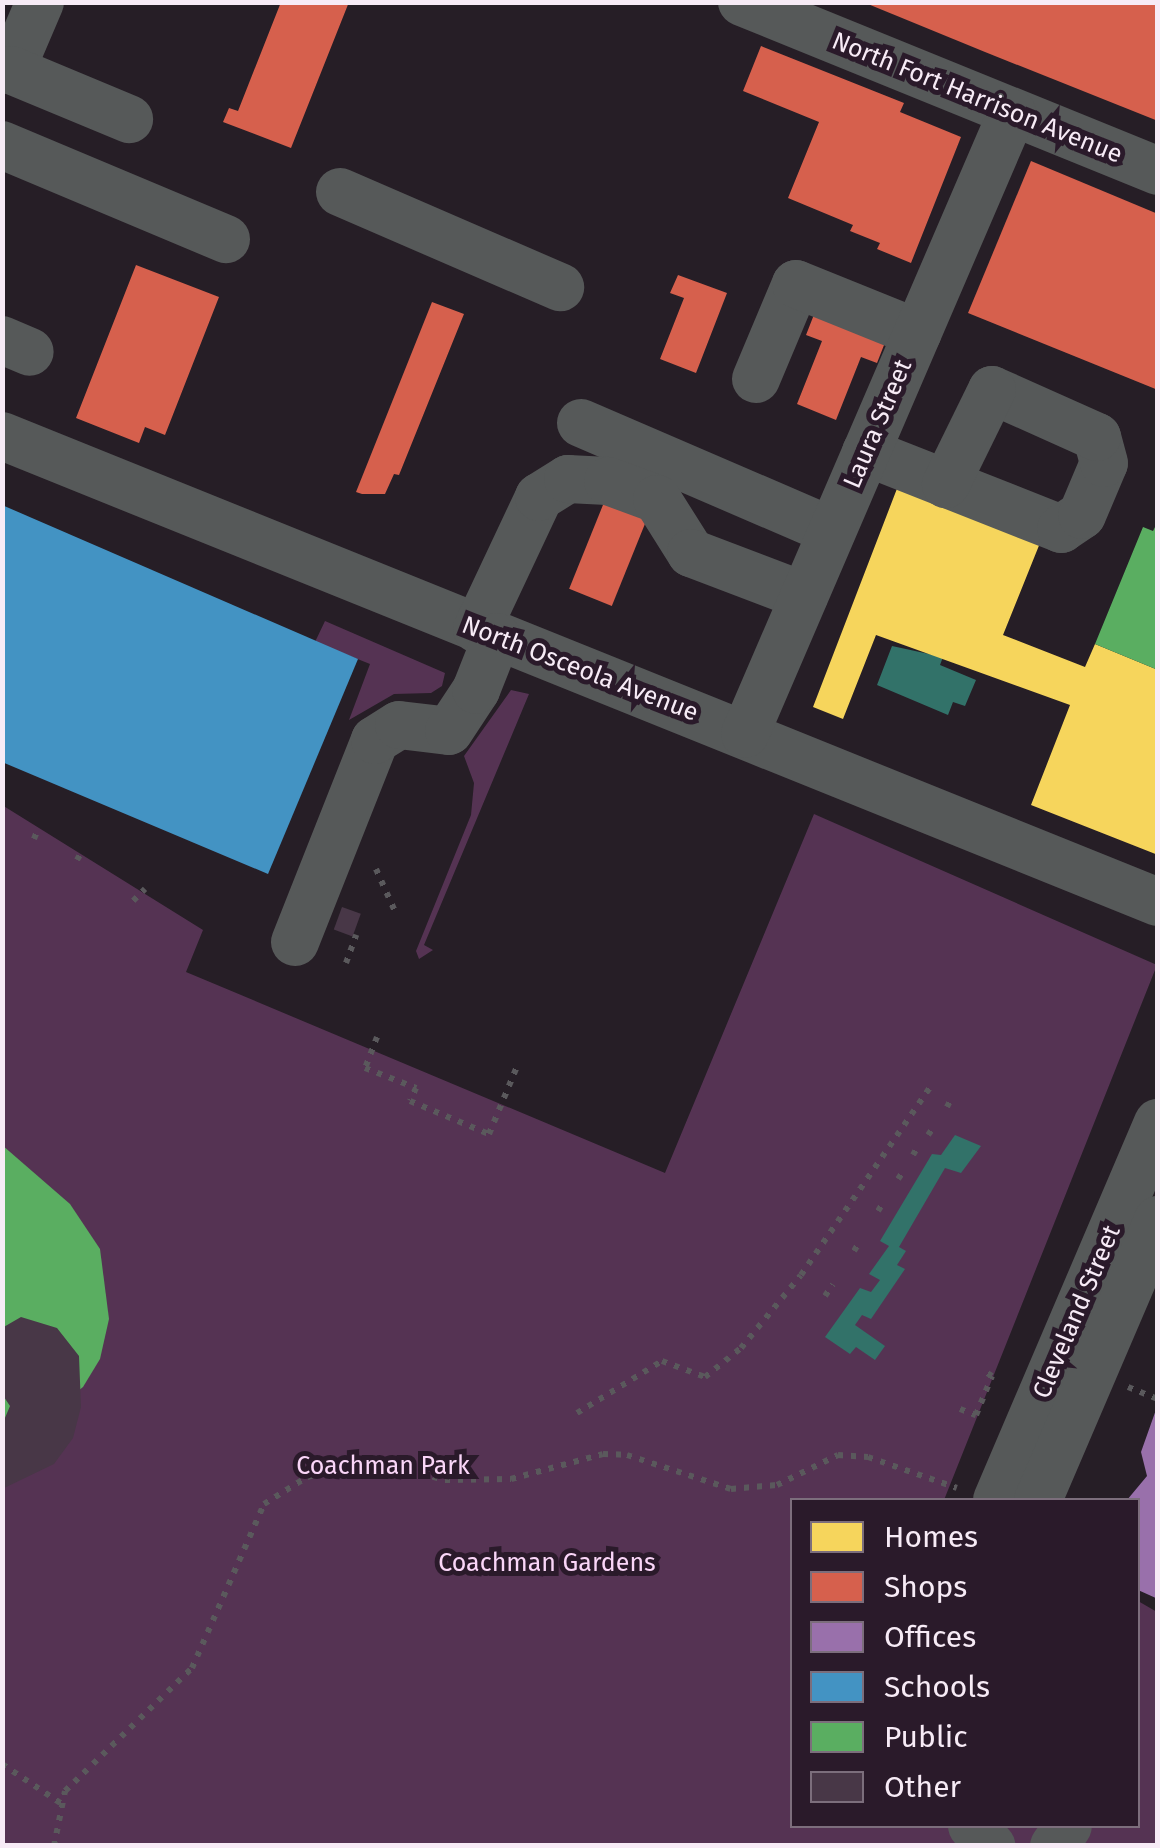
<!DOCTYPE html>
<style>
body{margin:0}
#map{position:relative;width:1160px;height:1848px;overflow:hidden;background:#261e26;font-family:"Fira Sans",sans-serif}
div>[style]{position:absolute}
.green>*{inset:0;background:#553353}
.water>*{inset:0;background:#327269}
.homes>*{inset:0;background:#f6d55c}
.shops>*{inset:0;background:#d6604d;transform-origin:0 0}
.offices>*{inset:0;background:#9970ab}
.schools>*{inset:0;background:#4393c3}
.public>*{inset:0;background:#5aae61}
.building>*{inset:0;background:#483747;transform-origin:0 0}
.path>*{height:6px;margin-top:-3px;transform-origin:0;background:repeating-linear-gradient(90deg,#5a595c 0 5px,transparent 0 13px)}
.minor>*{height:48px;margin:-24px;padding:0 24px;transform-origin:24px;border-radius:24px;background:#565959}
span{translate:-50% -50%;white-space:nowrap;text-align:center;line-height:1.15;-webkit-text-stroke:10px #2a1a2a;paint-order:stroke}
.street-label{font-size:25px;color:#f7ebf6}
.park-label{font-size:25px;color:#fad6f8}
.frame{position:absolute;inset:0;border:5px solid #f7ebf6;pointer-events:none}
.legend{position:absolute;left:790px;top:1498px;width:350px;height:330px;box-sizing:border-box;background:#2a1a2a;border:2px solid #7c6e7c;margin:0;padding:12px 18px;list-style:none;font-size:30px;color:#f7ebf6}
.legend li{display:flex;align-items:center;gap:20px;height:50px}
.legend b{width:50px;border:2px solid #7c6e7c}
</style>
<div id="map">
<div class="green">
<div style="clip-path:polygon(325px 621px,445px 673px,442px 686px,431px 693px,394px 694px,349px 720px,370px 664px,315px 642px)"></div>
<div style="clip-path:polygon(511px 690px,529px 694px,424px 945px,433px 950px,419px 959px,416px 951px,471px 815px,474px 783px,464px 756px)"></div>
<div style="clip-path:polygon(2px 805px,203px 930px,186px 972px,665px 1173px,814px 814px,1157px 965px,944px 1500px,792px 1500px,792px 1826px,1138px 1826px,1138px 1601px,1157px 1612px,1157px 1845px,3px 1845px)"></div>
</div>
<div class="water">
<div style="clip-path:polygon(892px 646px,943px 657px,940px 665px,976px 680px,965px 706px,953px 702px,948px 715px,877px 685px)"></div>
<div style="clip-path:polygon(955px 1135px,981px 1146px,961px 1173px,945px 1168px,899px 1247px,906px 1251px,897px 1265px,905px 1269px,871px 1319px,862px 1315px,855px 1325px,885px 1346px,875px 1360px,856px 1347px,850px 1354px,825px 1337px,860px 1288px,871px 1292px,880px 1280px,869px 1274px,889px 1246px,880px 1241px,932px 1154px,941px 1155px)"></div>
</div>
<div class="homes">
<div style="clip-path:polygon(898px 486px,1040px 543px,1003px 635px,1085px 667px,1095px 644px,1158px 670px,1158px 855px,1031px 805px,1070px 705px,876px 635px,843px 719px,813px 707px)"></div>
</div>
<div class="shops">
<div style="clip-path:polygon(281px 2px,349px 2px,291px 148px,223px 122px,229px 108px,238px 111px)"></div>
<div style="clip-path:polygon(863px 2px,1158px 2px,1158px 121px,985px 52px)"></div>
<div style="clip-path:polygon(761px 46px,904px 103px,900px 112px,961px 137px,911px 263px,877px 249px,880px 243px,850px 231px,853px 225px,788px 198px,819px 122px,743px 91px)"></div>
<div style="clip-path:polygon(1031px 161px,1158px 214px,1158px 390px,968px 313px)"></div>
<div style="clip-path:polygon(136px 265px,219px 297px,165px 435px,145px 427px,139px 443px,76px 418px)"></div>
<div style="clip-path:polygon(678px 275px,727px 293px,696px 373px,660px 359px,684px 298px,670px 293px)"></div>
<div style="clip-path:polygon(432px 302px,464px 314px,399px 475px,394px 474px,385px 494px,362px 494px,356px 492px)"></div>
<div style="clip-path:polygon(815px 312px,886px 340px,877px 363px,861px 357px,836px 420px,797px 404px,822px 341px,806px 335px)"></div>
<div style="left:607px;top:495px;width:46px;height:101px;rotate:22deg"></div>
</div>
<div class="offices">
<div style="clip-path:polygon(1158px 1404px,1158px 1599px,1138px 1590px,1138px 1500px,1127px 1500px,1147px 1476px,1141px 1452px)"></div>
</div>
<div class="schools">
<div style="clip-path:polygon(2px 505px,358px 659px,268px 874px,2px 762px)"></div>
</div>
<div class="public">
<div style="clip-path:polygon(1158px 521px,1158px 670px,1095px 644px,1143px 527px,1153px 531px)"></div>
<div style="clip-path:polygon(2px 1145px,70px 1204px,100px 1249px,109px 1319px,100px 1359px,83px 1387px,43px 1419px,2px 1435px)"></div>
</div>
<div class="building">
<div style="left:342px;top:907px;width:20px;height:24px;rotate:20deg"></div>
<div style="clip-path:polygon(21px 1317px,57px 1328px,79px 1356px,81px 1407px,73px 1438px,54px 1464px,2px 1489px,2px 1425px,10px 1406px,2px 1394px,2px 1328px)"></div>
</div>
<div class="path">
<div style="left:34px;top:839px;width:9px;rotate:-69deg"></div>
<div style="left:77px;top:860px;width:8px;rotate:-60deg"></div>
<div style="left:376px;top:869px;width:51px;rotate:65.9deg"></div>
<div style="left:133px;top:901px;width:17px;rotate:-45deg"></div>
<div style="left:346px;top:963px;width:30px;rotate:-70deg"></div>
<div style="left:377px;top:1037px;width:33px;rotate:111deg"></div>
<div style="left:365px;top:1068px;width:55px;rotate:21.4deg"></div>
<div style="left:416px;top:1088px;width:14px;rotate:115deg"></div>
<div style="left:410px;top:1101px;width:86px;rotate:22.7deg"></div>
<div style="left:489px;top:1134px;width:76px;rotate:-67.5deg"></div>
<div style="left:947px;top:1107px;width:7px;rotate:-63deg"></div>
<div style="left:928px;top:1135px;width:9px;rotate:-54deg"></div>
<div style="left:913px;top:1155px;width:8px;rotate:-60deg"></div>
<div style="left:898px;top:1179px;width:12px;rotate:-55deg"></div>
<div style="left:878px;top:1211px;width:9px;rotate:-58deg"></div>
<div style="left:854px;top:1251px;width:6px;rotate:-59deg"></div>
<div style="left:825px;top:1296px;width:14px;rotate:-56deg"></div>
<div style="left:1128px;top:1387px;width:32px;rotate:22deg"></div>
<div style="left:960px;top:1409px;width:17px;rotate:21deg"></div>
<div style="left:976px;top:1415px;width:42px;rotate:-67.7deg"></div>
<div style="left:992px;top:1376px;width:6px;rotate:-149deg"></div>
<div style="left:577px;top:1413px;width:100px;rotate:-31.5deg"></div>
<div style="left:662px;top:1361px;width:46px;rotate:20.4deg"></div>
<div style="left:705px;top:1377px;width:46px;rotate:-38.9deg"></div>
<div style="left:741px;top:1348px;width:94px;rotate:-50.6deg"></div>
<div style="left:801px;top:1275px;width:233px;rotate:-55.5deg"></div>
<div style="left:2px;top:1764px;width:72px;rotate:33.7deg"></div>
<div style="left:54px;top:1846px;width:56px;rotate:-78.7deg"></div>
<div style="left:65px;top:1791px;width:177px;rotate:-44.1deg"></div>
<div style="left:192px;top:1668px;width:179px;rotate:-66.3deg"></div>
<div style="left:264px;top:1504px;width:51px;rotate:-32.1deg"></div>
<div style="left:307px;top:1477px;width:65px;rotate:-15.1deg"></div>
<div style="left:370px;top:1460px;width:78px;rotate:14.9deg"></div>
<div style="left:445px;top:1480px;width:66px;rotate:-0.9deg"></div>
<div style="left:511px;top:1479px;width:95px;rotate:-15.2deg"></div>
<div style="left:603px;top:1454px;width:24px;rotate:2deg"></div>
<div style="left:627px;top:1455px;width:109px;rotate:18.1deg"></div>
<div style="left:731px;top:1489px;width:46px;rotate:-5deg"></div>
<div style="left:777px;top:1485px;width:68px;rotate:-26.2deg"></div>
<div style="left:838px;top:1455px;width:30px;rotate:4deg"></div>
<div style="left:868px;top:1457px;width:94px;rotate:19.2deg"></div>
</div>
<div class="minor">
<div style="left:40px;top:2px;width:74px;rotate:113.1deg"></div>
<div style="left:11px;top:70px;width:128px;rotate:22.6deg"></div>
<div style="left:742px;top:2px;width:449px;rotate:22.1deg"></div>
<div style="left:2px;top:145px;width:243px;rotate:22.8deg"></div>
<div style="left:340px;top:192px;width:240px;rotate:23.4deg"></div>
<div style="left:2px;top:340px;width:30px;rotate:23deg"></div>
<div style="left:756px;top:379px;width:103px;rotate:-67.2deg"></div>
<div style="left:796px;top:284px;width:131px;rotate:22deg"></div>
<div style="left:581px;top:423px;width:273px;rotate:23.3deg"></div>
<div style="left:2px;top:436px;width:1246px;rotate:21.96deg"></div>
<div style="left:866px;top:452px;width:210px;rotate:21.5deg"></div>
<div style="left:1061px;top:529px;width:25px;rotate:-34deg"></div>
<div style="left:1082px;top:515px;width:56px;rotate:-67.1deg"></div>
<div style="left:1104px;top:463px;width:27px;rotate:-105deg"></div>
<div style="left:1097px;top:437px;width:115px;rotate:-155.9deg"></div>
<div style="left:992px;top:390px;width:105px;rotate:116.1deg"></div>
<div style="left:477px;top:629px;width:146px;rotate:-64.8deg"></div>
<div style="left:539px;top:497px;width:34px;rotate:-32deg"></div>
<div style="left:568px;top:479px;width:40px;rotate:2.9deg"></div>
<div style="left:608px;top:481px;width:52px;rotate:20.2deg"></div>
<div style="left:657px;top:499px;width:64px;rotate:57.8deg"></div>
<div style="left:691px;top:553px;width:121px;rotate:20.8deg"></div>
<div style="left:745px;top:734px;width:676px;rotate:-66.73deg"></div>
<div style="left:295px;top:942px;width:217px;rotate:-68.4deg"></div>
<div style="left:375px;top:740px;width:28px;rotate:-32deg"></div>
<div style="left:399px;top:725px;width:50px;rotate:6.8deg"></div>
<div style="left:449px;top:731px;width:49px;rotate:-56.6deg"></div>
<div style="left:476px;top:690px;width:57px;rotate:-68.4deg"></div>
<div style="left:997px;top:1500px;width:410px;rotate:-66.9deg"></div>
<div style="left:1038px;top:1500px;width:305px;rotate:-66.8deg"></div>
<div style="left:972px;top:1826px;width:28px;rotate:46deg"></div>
<div style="left:1054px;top:1846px;width:24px;rotate:-55deg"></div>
</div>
<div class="street-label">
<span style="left:977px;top:98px;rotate:22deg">North Fort Harrison Avenue</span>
<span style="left:878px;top:424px;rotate:-67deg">Laura Street</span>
<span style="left:580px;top:669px;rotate:21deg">North Osceola Avenue</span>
<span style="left:1077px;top:1312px;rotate:-67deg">Cleveland Street</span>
</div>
<div class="park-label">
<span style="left:383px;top:1466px">Coachman Park</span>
<span style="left:547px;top:1563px">Coachman Gardens</span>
</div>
<div class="frame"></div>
<ul class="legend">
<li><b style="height:28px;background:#f6d55c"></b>Homes</li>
<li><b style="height:28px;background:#d6604d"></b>Shops</li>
<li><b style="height:28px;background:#9970ab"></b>Offices</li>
<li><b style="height:28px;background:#4393c3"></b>Schools</li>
<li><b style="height:28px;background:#5aae61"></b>Public</li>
<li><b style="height:28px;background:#483747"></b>Other</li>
</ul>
</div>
